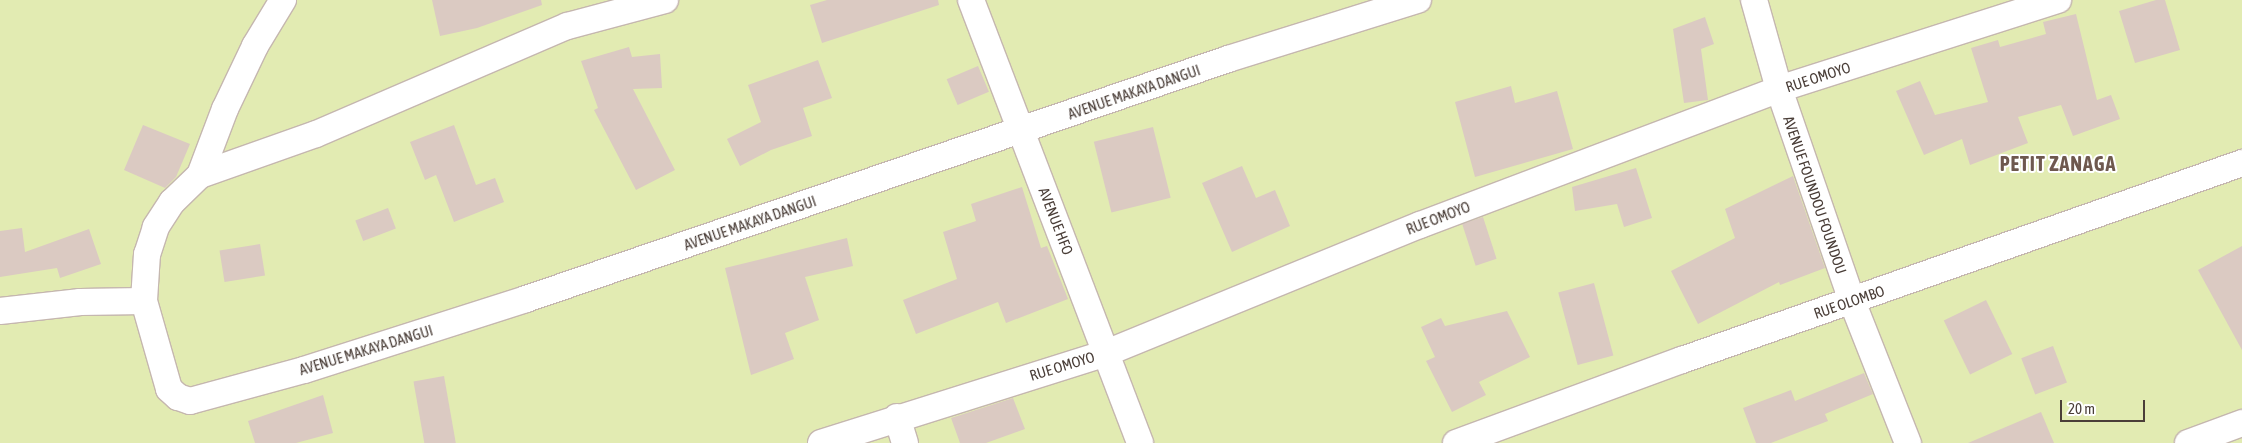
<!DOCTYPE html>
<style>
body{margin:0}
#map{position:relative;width:2242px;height:443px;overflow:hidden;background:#f6efea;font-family:"Asap Condensed",sans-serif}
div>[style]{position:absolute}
.green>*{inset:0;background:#e2ebb2;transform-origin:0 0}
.building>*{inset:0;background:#dbcac2;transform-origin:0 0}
.roads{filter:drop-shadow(1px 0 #c5b7af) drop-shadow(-1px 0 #c5b7af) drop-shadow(0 1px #c5b7af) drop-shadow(0 -1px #c5b7af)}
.street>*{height:26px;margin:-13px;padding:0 13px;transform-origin:13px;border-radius:13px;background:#fff}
span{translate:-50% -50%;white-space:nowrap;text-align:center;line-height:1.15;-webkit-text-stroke:4px #fff;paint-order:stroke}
.street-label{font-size:15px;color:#4a3e38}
.district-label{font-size:20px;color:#6e584e;font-weight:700;letter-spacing:1px}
.scale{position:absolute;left:2060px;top:400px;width:85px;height:22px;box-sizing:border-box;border:2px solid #4a3e38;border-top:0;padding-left:6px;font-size:15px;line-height:18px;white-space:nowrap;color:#4a3e38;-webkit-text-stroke:4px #fff;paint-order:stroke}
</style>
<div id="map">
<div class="green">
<div style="left:0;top:0;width:2242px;height:443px"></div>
</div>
<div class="building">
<div style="clip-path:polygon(432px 0,541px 0,542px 5px,477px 28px,440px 36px)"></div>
<div style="clip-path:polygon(827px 0,938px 0,939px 5px,822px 43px,810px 5px)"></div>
<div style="clip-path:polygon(2156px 0,2165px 0,2180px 50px,2135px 63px,2119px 11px)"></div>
<div style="clip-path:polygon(2076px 14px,2097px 100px,2111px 95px,2120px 119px,2073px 136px,2061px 105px,2018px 117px,2028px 143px,1970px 165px,1962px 139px,1924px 155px,1896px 91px,1920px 81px,1935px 115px,1988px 102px,1971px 48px,1998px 40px,2000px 47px,2046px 34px,2043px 22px)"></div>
<div style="clip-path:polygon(1705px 17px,1714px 44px,1701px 49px,1708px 100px,1684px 103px,1673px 29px)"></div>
<div style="clip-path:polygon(629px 47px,632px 57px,660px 54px,662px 88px,633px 89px,675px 170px,636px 190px,594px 110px,598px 108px,581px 61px)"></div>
<div style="clip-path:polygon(818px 60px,832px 98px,803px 108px,812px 136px,771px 150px,740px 166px,727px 139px,761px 122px,748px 85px)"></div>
<div style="left:978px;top:66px;width:28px;height:34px;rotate:67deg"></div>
<div style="clip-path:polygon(1511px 86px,1515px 103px,1557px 91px,1573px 149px,1475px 177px,1455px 102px)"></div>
<div style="clip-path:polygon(143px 125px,190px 144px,176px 177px,165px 188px,124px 170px)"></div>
<div style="clip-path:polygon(454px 125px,476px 185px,495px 178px,504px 202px,454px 222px,436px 175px,425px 180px,410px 142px)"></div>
<div style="left:1153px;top:127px;width:73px;height:61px;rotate:76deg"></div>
<div style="clip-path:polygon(1242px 166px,1256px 198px,1275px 190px,1290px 226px,1232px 252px,1202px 183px)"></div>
<div style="clip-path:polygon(1636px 168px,1652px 218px,1624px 227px,1617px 204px,1575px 211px,1572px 187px)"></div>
<div style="clip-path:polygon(1793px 176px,1825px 268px,1780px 285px,1779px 282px,1698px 324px,1671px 271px,1735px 238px,1725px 209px)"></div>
<div style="clip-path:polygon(1022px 187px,1041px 248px,1047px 246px,1068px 299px,1006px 323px,998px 302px,916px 334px,903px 300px,957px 279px,943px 232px,976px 221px,971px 204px)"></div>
<div style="left:388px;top:208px;width:22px;height:35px;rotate:69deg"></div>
<div style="left:1483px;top:217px;width:44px;height:22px;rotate:72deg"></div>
<div style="clip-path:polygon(22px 228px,25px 252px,89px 229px,101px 264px,60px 278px,57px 268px,0 277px,0 231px)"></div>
<div style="clip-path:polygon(847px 238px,853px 266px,805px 277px,819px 320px,785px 333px,794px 359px,751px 375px,725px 268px)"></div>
<div style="left:260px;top:244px;width:32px;height:41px;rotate:81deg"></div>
<div style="clip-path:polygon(2242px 246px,2242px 350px,2198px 270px)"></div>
<div style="left:1594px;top:283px;width:75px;height:37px;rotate:75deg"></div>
<div style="left:1986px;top:300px;width:60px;height:47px;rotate:64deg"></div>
<div style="clip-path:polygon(1507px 311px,1530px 357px,1479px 382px,1486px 395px,1452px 412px,1426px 361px,1435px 357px,1421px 327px,1441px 318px,1445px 326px)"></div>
<div style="left:2053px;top:346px;width:39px;height:34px;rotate:69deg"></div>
<div style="clip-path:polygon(1864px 373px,1873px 394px,1825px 414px,1828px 421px,1771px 443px,1756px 443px,1743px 408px,1791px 390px,1795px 401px)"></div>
<div style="left:444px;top:376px;width:68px;height:31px;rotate:80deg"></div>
<div style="clip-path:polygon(323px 395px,333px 433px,296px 443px,255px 443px,248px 421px)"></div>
<div style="clip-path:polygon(1013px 398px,1025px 429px,986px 443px,960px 443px,951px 418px)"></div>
<div style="clip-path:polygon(2041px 412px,2054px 443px,1968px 443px)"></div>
</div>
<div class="roads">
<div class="street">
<div style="left:665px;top:0;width:101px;rotate:165.1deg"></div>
<div style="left:567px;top:26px;width:273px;rotate:156.7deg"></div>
<div style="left:316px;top:134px;width:123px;rotate:160.5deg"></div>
<div style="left:200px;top:175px;width:39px;rotate:136deg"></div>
<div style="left:172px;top:202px;width:30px;rotate:123deg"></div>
<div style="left:156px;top:227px;width:28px;rotate:108deg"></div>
<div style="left:147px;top:254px;width:47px;rotate:93.7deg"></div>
<div style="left:144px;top:301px;width:91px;rotate:74.1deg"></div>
<div style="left:169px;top:389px;width:12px;rotate:42deg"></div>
<div style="left:178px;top:397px;width:13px;rotate:18deg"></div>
<div style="left:190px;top:401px;width:118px;rotate:-15.2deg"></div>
<div style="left:304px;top:370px;width:233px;rotate:-17.7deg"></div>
<div style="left:526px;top:299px;width:742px;rotate:-18.87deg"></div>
<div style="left:1228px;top:59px;width:199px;rotate:-17.3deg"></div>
<div style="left:971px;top:0;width:474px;rotate:69.1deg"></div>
<div style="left:1754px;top:0;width:92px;rotate:74.3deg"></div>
<div style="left:1779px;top:89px;width:224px;rotate:71deg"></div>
<div style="left:1852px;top:301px;width:153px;rotate:68.5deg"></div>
<div style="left:200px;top:175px;width:71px;rotate:-69.3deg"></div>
<div style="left:225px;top:109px;width:70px;rotate:-64.5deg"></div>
<div style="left:255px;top:46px;width:54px;rotate:-58.7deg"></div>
<div style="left:0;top:311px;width:81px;rotate:-6.4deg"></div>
<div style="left:80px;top:302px;width:64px;rotate:-0.9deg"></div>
<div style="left:897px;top:417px;width:27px;rotate:73deg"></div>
<div style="left:821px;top:443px;width:299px;rotate:-17.5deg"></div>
<div style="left:1106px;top:353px;width:339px;rotate:-22.2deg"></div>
<div style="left:1420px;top:225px;width:384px;rotate:-20.7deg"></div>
<div style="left:1779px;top:89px;width:293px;rotate:-17.7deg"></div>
<div style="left:1456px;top:443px;width:241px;rotate:-20.2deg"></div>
<div style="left:1682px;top:360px;width:594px;rotate:-19.38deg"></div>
<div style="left:2188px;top:443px;width:58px;rotate:-20.3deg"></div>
</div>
</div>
<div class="street-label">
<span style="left:1818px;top:77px;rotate:-18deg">RUE OMOYO</span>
<span style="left:1134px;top:92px;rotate:-19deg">AVENUE MAKAYA DANGUI</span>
<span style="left:1815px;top:195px;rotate:71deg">AVENUE FOUNDOU FOUNDOU</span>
<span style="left:1438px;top:218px;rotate:-21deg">RUE OMOYO</span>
<span style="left:1056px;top:221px;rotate:69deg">AVENUE HFO</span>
<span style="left:750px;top:223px;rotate:-19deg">AVENUE MAKAYA DANGUI</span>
<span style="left:1849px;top:302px;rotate:-19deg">RUE OLOMBO</span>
<span style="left:366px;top:350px;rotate:-17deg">AVENUE MAKAYA DANGUI</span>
<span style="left:1062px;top:366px;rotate:-17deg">RUE OMOYO</span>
</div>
<div class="district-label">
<span style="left:2058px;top:163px">PETIT ZANAGA</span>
</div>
<div class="scale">20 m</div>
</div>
